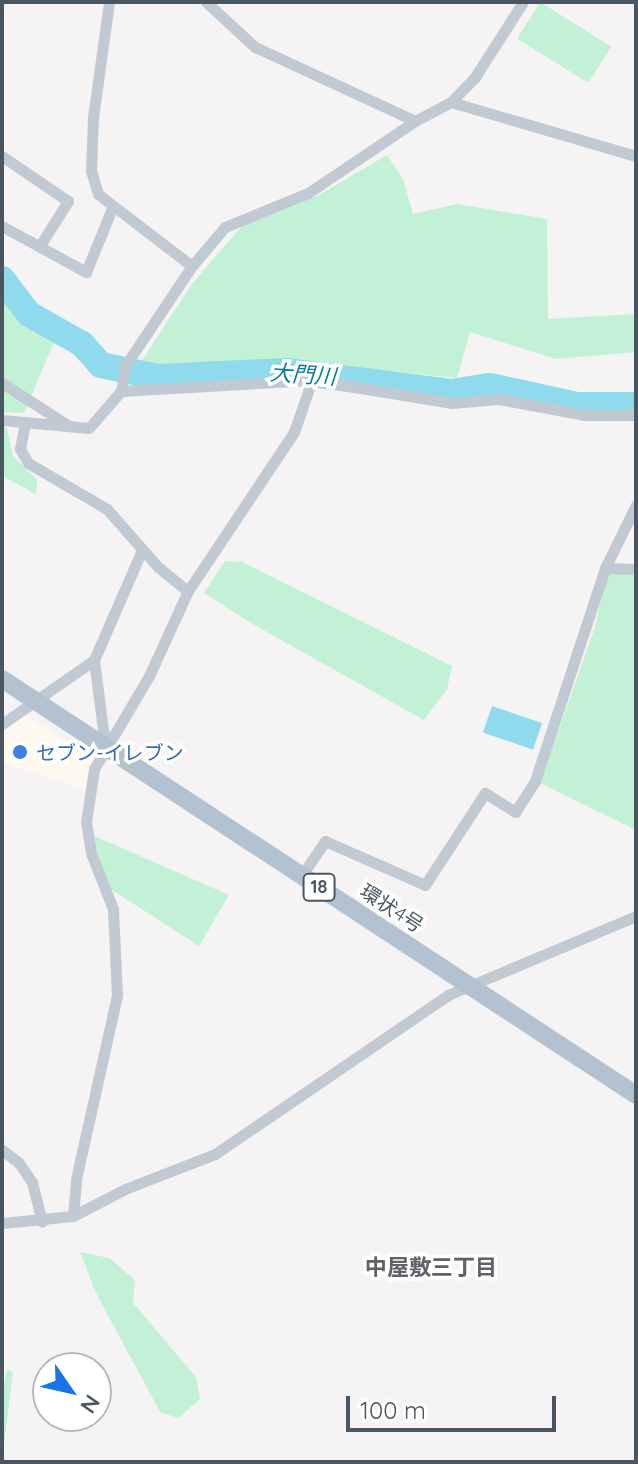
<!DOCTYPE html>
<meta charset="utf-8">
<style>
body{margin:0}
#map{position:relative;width:638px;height:1464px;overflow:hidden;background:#f5f3f3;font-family:Quicksand,"Noto Sans JP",sans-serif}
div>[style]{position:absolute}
.commercial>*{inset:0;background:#fdf9ef}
.green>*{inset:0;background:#c3f1d5;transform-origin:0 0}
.water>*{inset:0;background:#90daee;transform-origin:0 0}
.river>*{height:26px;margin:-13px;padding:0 13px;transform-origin:13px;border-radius:13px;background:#90daee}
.minor>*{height:11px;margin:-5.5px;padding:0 5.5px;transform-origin:5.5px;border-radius:5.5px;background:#c1cad2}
.primary>*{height:18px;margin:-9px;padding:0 9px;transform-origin:9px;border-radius:9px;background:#b3c2d1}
.dots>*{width:22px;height:22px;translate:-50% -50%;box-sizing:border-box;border:4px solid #fff;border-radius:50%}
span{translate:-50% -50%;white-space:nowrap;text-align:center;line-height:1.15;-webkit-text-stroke:7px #fff;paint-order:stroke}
.shield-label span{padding:2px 6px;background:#fff;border:2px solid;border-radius:6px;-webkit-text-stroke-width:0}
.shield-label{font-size:18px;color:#4a5661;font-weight:700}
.shop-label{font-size:20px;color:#366cbe}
.left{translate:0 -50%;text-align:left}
.street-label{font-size:20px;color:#4a5661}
.water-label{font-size:22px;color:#0c7c9b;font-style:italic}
.neighbourhood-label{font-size:22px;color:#5f6368;font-weight:700}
.frame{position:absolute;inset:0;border:4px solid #4a5661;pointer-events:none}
.north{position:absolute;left:32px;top:1352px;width:80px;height:80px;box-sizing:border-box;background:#fff;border:2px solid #b7bbc0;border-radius:50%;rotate:124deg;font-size:22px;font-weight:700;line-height:32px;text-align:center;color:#4a5661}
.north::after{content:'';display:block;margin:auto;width:28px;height:36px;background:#1a73e8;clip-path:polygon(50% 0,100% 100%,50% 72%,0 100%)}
.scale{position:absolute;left:346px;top:1396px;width:210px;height:36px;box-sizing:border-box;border:4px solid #4a5661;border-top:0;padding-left:10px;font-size:24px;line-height:28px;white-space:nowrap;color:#4a5661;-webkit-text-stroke:6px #fff;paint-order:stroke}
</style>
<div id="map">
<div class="commercial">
<div style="clip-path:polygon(24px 714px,93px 759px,88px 790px,2px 763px,2px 729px)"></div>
</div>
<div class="green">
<div style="left:540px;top:2px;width:84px;height:43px;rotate:32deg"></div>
<div style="clip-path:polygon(387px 155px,403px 179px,413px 214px,457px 204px,547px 219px,548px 319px,636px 314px,636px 352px,556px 359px,470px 332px,457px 378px,268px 359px,133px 374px,192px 284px,241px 227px,319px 195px)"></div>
<div style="clip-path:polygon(2px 284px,13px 302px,57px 335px,24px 413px,2px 412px)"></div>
<div style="clip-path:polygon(2px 427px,7px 428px,13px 456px,37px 480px,36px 494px,2px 476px)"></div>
<div style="clip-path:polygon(225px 561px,242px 562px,452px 666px,447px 689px,424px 720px,251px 623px,204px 593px)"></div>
<div style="clip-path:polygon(636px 566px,636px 830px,540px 783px,595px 627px,608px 570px)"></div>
<div style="clip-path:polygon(92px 835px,229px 895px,199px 946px,109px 888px)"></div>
<div style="clip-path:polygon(80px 1252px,109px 1258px,135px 1280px,133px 1303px,196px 1377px,200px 1399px,178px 1418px,160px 1412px,96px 1293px)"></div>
<div style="clip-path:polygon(7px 1369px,13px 1372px,2px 1462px,2px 1394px)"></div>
</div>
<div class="water">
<div style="left:492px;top:706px;width:53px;height:28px;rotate:19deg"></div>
</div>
<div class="river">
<div style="left:2px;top:279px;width:44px;rotate:52.4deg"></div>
<div style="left:29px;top:314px;width:61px;rotate:29.5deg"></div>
<div style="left:82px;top:344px;width:28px;rotate:48deg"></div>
<div style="left:101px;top:365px;width:58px;rotate:11.9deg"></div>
<div style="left:158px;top:377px;width:129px;rotate:-2.7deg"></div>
<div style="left:287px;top:371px;width:165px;rotate:7.3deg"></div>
<div style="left:451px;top:392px;width:39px;rotate:-9deg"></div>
<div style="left:490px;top:386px;width:89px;rotate:12.3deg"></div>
<div style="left:577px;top:405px;width:59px"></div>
</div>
<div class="minor">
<div style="left:109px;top:2px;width:117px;rotate:97.9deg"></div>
<div style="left:93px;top:118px;width:53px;rotate:92.2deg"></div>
<div style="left:91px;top:171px;width:24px;rotate:73deg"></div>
<div style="left:98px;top:194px;width:118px;rotate:37.5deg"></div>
<div style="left:192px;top:266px;width:51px;rotate:-49.8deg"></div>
<div style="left:225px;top:227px;width:90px;rotate:-22.3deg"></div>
<div style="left:308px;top:193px;width:129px;rotate:-33.9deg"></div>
<div style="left:206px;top:2px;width:67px;rotate:42.6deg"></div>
<div style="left:255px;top:47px;width:176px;rotate:24.8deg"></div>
<div style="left:415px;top:121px;width:41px;rotate:-27.8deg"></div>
<div style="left:451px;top:102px;width:35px;rotate:-46deg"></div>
<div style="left:475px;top:77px;width:89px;rotate:-57.4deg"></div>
<div style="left:451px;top:102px;width:193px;rotate:16.3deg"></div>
<div style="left:2px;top:156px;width:80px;rotate:34.3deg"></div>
<div style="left:68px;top:201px;width:54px;rotate:122.2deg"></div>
<div style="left:2px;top:226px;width:96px;rotate:28.7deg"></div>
<div style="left:86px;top:272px;width:71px;rotate:-67.8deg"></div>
<div style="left:2px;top:383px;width:80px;rotate:32.7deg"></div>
<div style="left:121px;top:391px;width:191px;rotate:-3.3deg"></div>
<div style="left:312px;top:380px;width:142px;rotate:9.3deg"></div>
<div style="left:452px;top:403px;width:47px;rotate:-4.9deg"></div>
<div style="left:499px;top:399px;width:86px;rotate:10.7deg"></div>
<div style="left:584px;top:415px;width:52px"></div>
<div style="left:2px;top:420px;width:87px;rotate:5.3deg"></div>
<div style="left:89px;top:428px;width:49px;rotate:-49.1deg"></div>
<div style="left:121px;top:391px;width:25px;rotate:-81deg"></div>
<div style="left:125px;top:366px;width:120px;rotate:-56.2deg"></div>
<div style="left:25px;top:423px;width:26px;rotate:101deg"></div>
<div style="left:20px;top:449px;width:16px;rotate:60deg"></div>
<div style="left:28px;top:463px;width:91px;rotate:30.2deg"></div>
<div style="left:107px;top:509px;width:77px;rotate:48.7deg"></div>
<div style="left:158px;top:567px;width:38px;rotate:39deg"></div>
<div style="left:605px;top:568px;width:31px;rotate:2deg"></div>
<div style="left:2px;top:724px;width:112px;rotate:-34.8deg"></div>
<div style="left:105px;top:745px;width:86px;rotate:-97.4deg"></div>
<div style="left:94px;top:660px;width:120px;rotate:-66.4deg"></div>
<div style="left:302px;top:875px;width:41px;rotate:-55.9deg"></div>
<div style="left:325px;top:841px;width:109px;rotate:23.7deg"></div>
<div style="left:425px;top:885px;width:110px;rotate:-56.9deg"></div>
<div style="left:485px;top:793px;width:36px;rotate:32deg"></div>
<div style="left:515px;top:812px;width:37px;rotate:-57deg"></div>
<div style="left:535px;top:781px;width:224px;rotate:-71.8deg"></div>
<div style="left:605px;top:568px;width:70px;rotate:-63.8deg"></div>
<div style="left:2px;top:1150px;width:21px;rotate:37deg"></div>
<div style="left:19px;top:1163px;width:23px;rotate:56deg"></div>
<div style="left:32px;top:1182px;width:41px;rotate:76deg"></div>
<div style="left:73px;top:1216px;width:37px;rotate:-85deg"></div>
<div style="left:76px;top:1179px;width:189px;rotate:-77.4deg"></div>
<div style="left:117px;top:995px;width:86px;rotate:-92.7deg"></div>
<div style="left:113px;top:909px;width:60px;rotate:-111.4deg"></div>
<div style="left:91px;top:853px;width:31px;rotate:-99deg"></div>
<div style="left:86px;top:822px;width:54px;rotate:-81.4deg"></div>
<div style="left:94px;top:769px;width:108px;rotate:-59.4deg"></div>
<div style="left:149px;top:676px;width:94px;rotate:-65.4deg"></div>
<div style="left:188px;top:591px;width:191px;rotate:-56.3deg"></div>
<div style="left:294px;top:432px;width:55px;rotate:-70.9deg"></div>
<div style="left:2px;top:1223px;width:71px;rotate:-5.6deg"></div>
<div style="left:73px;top:1216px;width:59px;rotate:-27.4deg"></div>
<div style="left:125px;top:1189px;width:97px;rotate:-21.3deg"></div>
<div style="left:215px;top:1154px;width:282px;rotate:-34.3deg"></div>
<div style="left:448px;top:995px;width:204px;rotate:-22.8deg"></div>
</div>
<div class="primary">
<div style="left:2px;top:679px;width:758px;rotate:33.27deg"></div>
</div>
<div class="dots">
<div style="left:20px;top:752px;background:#3f7fe0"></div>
</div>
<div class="shield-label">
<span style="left:319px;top:887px">18</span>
</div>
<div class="shop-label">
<span class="left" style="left:36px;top:752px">セブン-イレブン</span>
</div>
<div class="street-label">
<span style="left:392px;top:908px;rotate:33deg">環状4号</span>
</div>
<div class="water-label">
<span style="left:303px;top:375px;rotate:4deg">大門川</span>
</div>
<div class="neighbourhood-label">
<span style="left:431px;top:1268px">中屋敷三丁目</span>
</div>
<div class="frame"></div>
<div class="north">N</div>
<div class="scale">100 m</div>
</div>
